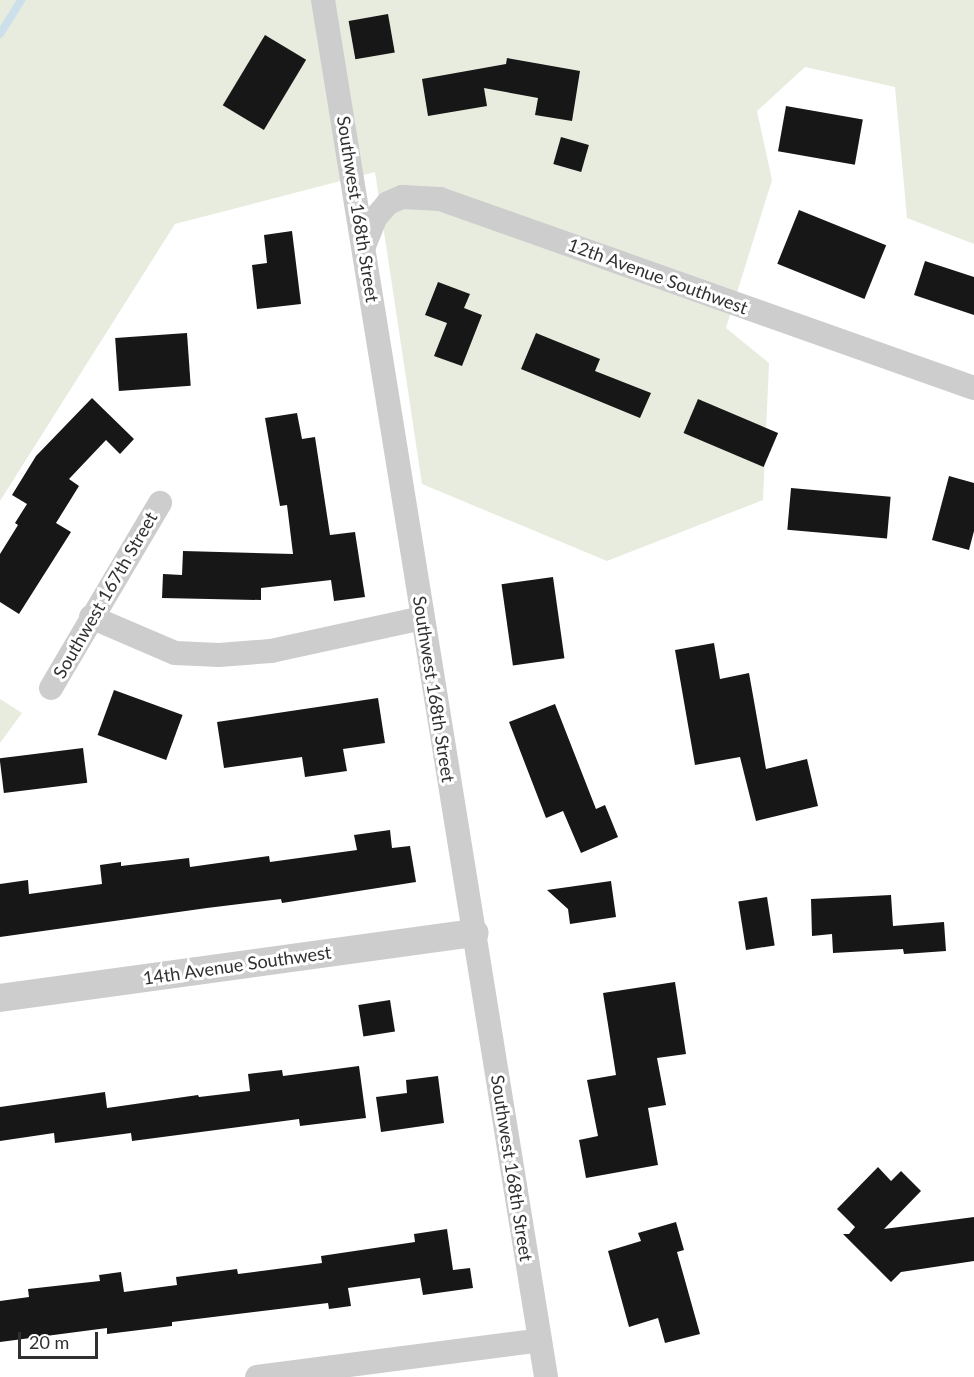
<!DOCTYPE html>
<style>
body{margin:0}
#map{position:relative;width:974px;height:1377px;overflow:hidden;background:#fff;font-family:Lato,sans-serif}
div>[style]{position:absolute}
.green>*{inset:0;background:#e7ecdf}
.stream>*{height:8px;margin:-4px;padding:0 4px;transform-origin:4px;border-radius:4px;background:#cce0eb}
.building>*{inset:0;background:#171717;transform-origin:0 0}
.minor>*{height:24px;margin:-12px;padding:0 12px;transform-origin:12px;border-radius:12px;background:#cdcdcd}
.tertiary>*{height:28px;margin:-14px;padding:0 14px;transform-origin:14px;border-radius:14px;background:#cdcdcd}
span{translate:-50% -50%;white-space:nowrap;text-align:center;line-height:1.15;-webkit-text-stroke:6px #fff;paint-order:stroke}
.street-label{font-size:18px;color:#303030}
.scale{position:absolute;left:18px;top:1332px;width:80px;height:27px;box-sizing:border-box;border:3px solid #303030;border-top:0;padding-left:8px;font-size:18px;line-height:21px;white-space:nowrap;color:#303030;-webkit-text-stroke:4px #fff;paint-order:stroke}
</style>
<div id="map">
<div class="green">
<div style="clip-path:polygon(0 0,974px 0,974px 244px,907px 218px,895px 87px,805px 67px,757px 111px,772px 180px,726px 328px,769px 363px,763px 500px,607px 561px,422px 484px,375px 172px,175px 224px,0 501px)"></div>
<div style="clip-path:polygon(0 699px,22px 713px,0 743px)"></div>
</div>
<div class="stream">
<div style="left:0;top:34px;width:40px;rotate:-58deg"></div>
</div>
<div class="building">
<div style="left:388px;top:14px;width:39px;height:40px;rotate:80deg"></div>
<div style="left:265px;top:35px;width:48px;height:82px;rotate:31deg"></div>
<div style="clip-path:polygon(507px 58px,580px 71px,572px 121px,535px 115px,538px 98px,484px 88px,487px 106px,428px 116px,422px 79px,506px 64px)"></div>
<div style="left:786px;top:106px;width:78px;height:46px;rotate:10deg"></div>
<div style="left:561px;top:137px;width:29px;height:28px;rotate:16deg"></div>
<div style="left:799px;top:210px;width:94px;height:58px;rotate:22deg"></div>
<div style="clip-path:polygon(292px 231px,301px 304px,257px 309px,252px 265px,267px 263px,264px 235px)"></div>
<div style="clip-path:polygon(925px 261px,974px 277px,974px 315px,914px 295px)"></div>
<div style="clip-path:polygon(438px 282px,470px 294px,464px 308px,482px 315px,462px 366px,434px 356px,447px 323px,425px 315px)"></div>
<div style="left:187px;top:333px;width:53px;height:72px;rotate:86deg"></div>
<div style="clip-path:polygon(536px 333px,600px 359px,595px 371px,651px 393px,640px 418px,521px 369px)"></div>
<div style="clip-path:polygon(92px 398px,134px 439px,120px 454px,106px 440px,69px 479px,79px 486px,56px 523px,71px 532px,19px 614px,0 602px,0 554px,18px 525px,15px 523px,27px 504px,12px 495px,36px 456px)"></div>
<div style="left:698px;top:399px;width:87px;height:37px;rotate:23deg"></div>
<div style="clip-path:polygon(297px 413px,302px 439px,315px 437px,330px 535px,355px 532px,365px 597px,334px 601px,331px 580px,261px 588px,261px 600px,162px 598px,163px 574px,182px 575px,183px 551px,293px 554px,287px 505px,280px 506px,265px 418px)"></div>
<div style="clip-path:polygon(949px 476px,974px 483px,974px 531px,969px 550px,932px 540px)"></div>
<div style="left:791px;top:488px;width:100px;height:42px;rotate:5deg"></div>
<div style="left:553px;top:577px;width:82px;height:52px;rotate:82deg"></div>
<div style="clip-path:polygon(714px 643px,720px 679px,749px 673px,766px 769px,807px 759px,818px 806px,756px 821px,740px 757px,695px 765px,675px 650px)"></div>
<div style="left:114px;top:690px;width:73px;height:48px;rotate:20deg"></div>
<div style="clip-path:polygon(378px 698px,385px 743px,343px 749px,347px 771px,305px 777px,302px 757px,224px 768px,217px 722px)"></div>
<div style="clip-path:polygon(555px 704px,596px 809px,605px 805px,618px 837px,581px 853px,563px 811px,546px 818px,509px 722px)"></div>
<div style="left:83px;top:748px;width:35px;height:84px;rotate:83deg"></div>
<div style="clip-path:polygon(390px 830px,392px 848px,410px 846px,416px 882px,282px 903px,281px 899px,207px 908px,0 937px,0 884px,28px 880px,29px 894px,102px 884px,100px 865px,121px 862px,121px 866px,189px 858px,190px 867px,269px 856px,270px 862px,357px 850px,354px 835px)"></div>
<div style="clip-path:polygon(611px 881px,616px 917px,570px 924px,568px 909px,547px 890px)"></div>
<div style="clip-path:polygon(891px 895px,893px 926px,944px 922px,946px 951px,904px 954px,903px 949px,833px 953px,832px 934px,812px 936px,811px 899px)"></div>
<div style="left:767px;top:897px;width:49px;height:29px;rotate:81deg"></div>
<div style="clip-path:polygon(675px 982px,686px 1054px,657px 1058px,666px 1105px,648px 1108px,658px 1165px,586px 1178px,579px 1140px,598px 1136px,587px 1080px,616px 1075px,603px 993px)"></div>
<div style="left:390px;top:1000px;width:32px;height:32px;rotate:81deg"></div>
<div style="clip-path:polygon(359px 1066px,366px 1118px,300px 1126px,299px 1119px,132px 1141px,131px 1133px,55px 1143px,54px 1133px,0 1141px,0 1107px,105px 1092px,107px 1108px,198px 1095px,199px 1097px,250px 1091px,248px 1074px,282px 1070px,283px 1076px)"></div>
<div style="clip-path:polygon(438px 1076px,444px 1123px,381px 1132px,376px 1097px,407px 1093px,406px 1080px)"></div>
<div style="clip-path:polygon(878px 1167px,891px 1181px,901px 1171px,921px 1191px,884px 1229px,974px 1217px,974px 1261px,901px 1272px,891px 1282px,843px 1234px,849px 1234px,855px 1227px,837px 1209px)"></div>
<div style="clip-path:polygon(676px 1222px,684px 1250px,677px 1252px,700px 1334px,665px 1343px,658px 1318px,629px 1327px,608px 1251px,641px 1241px,638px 1233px)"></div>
<div style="clip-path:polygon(447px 1229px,453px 1270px,470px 1268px,473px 1288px,423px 1295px,420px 1278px,348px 1288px,351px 1306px,329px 1309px,328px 1303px,172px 1322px,172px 1326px,107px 1334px,107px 1328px,0 1342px,0 1301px,29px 1297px,28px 1289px,100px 1281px,99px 1275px,121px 1272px,124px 1292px,177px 1285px,176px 1277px,237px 1269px,238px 1274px,322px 1263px,321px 1256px,415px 1242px,414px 1234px)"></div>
</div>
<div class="minor">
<div style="left:323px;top:0;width:1395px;rotate:80.8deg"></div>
<div style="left:364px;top:246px;width:31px;rotate:-68deg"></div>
<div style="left:376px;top:217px;width:18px;rotate:-49deg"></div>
<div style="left:388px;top:203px;width:15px;rotate:-23deg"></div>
<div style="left:402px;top:197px;width:38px;rotate:3deg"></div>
<div style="left:440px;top:199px;width:566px;rotate:19.49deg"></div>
<div style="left:91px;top:617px;width:91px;rotate:23.2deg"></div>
<div style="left:175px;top:653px;width:44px;rotate:2.6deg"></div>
<div style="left:219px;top:655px;width:52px;rotate:-4.4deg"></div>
<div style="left:271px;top:651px;width:155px;rotate:-12.3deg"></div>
<div style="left:51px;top:688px;width:215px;rotate:-59.5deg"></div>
<div style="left:257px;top:1377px;width:285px;rotate:-7.4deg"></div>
</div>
<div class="tertiary">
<div style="left:0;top:998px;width:479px;rotate:-7.8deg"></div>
</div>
<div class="street-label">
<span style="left:358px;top:209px;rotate:81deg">Southwest 168th Street</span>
<span style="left:658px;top:276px;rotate:20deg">12th Avenue Southwest</span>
<span style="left:105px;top:595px;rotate:-60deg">Southwest 167th Street</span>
<span style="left:434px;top:689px;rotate:81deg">Southwest 168th Street</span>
<span style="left:237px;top:965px;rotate:-8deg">14th Avenue Southwest</span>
<span style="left:512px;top:1168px;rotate:81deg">Southwest 168th Street</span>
</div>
<div class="scale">20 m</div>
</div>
